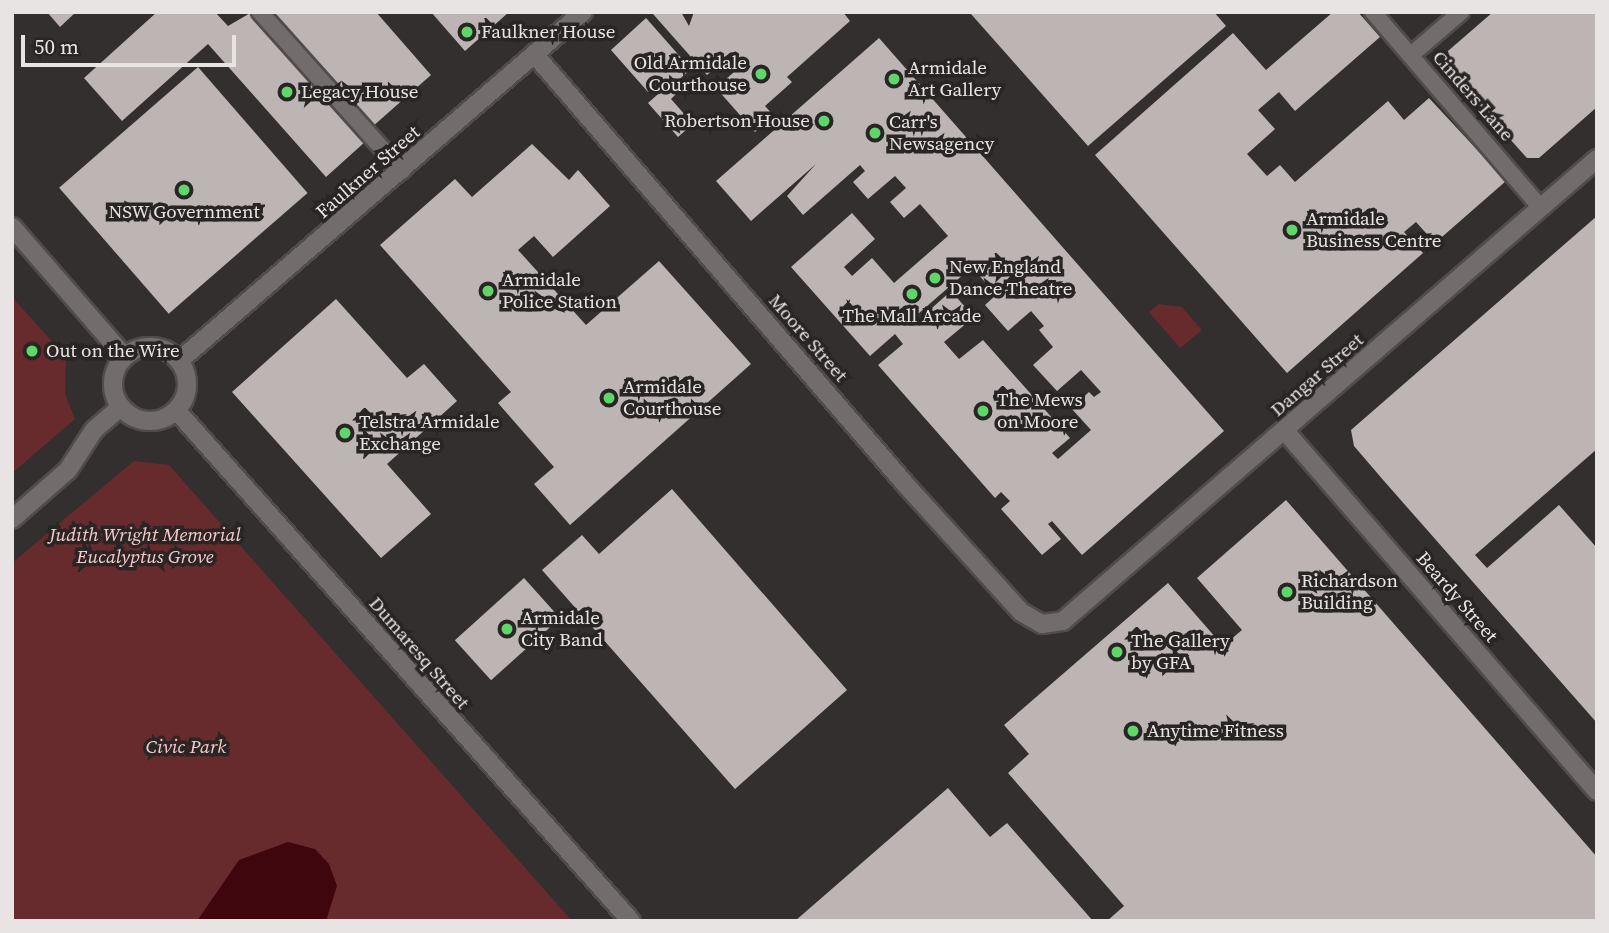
<!DOCTYPE html>
<style>
body{margin:0}
#map{position:relative;width:1609px;height:933px;overflow:hidden;background:#342f2f;font-family:"Source Serif 4",serif}
div>[style]{position:absolute}
.green>*{inset:0;background:#682b2d}
.water>*{inset:0;background:#3f060e}
.building>*{inset:0;background:#bcb5b4;transform-origin:0 0}
.roads{filter:drop-shadow(2px 0 #514c4c) drop-shadow(-2px 0 #514c4c) drop-shadow(0 2px #514c4c) drop-shadow(0 -2px #514c4c)}
.lane>*{height:16px;margin:-8px;padding:0 8px;transform-origin:8px;border-radius:8px;background:#736c6c}
.street>*{height:18px;margin:-9px;padding:0 9px;transform-origin:9px;border-radius:9px;background:#736c6c}
.street>.ring{margin:-9px;padding:0;box-sizing:content-box;background:none;border:18px solid #736c6c;border-radius:50%}
.dots>*{width:19px;height:19px;translate:-50% -50%;box-sizing:border-box;border:4px solid #2a2525;border-radius:50%}
span{translate:-50% -50%;white-space:nowrap;text-align:center;line-height:1.15;-webkit-text-stroke:7px #2a2525;paint-order:stroke}
.poi-label{font-size:19px;color:#e8e4e4}
.left{translate:0 -50%;text-align:left}
.right{translate:-100% -50%;text-align:right}
.street-label{font-size:19px;color:#e8e4e4}
.park-label{font-size:19px;color:#facac9;font-style:italic}
.frame{position:absolute;inset:0;border:14px solid #e8e4e4;pointer-events:none}
.scale{position:absolute;left:21px;top:35px;width:215px;height:32px;box-sizing:border-box;border:4px solid #e8e4e4;border-top:0;padding-left:9px;font-size:21px;line-height:24px;white-space:nowrap;color:#e8e4e4;-webkit-text-stroke:5px #2a2525;paint-order:stroke}
</style>
<div id="map">
<div class="green">
<div style="clip-path:polygon(12px 297px,66px 357px,65px 394px,75px 419px,12px 473px)"></div>
<div style="clip-path:polygon(1159px 304px,1182px 307px,1202px 330px,1180px 348px,1149px 312px)"></div>
<div style="clip-path:polygon(134px 461px,169px 465px,572px 921px,12px 921px,12px 563px)"></div>
</div>
<div class="water">
<div style="clip-path:polygon(288px 842px,315px 849px,329px 864px,337px 886px,326px 921px,197px 921px,239px 860px)"></div>
</div>
<div class="building">
<div style="clip-path:polygon(47px 12px,76px 12px,60px 27px)"></div>
<div style="clip-path:polygon(157px 12px,215px 12px,228px 26px,252px 12px,366px 141px,326px 177px,208px 44px,122px 121px,84px 78px)"></div>
<div style="clip-path:polygon(270px 12px,376px 12px,431px 75px,372px 127px)"></div>
<div style="clip-path:polygon(431px 12px,509px 12px,465px 51px)"></div>
<div style="clip-path:polygon(681px 12px,689px 26px,694px 12px,843px 12px,850px 21px,787px 77px,792px 82px,765px 106px,774px 116px,755px 132px,716px 88px,734px 72px,718px 53px,721px 63px,707px 75px,653px 14px)"></div>
<div style="clip-path:polygon(1214px 12px,1226px 26px,1088px 146px,971px 14px)"></div>
<div style="clip-path:polygon(1333px 12px,1358px 12px,1380px 37px,1295px 111px,1279px 92px,1258px 110px,1275px 129px,1247px 154px,1267px 176px,1280px 165px,1295px 182px,1388px 101px,1404px 120px,1429px 98px,1506px 181px,1435px 243px,1416px 222px,1404px 232px,1423px 253px,1287px 373px,1095px 155px,1233px 33px,1266px 70px)"></div>
<div style="clip-path:polygon(1493px 12px,1597px 12px,1597px 107px,1539px 158px,1527px 158px,1451px 73px,1448px 51px)"></div>
<div style="clip-path:polygon(646px 18px,691px 69px,675px 83px,680px 90px,671px 99px,693px 124px,678px 137px,648px 103px,666px 87px,661px 81px,648px 92px,611px 50px)"></div>
<div style="clip-path:polygon(evenodd,879px 38px,1224px 431px,1082px 555px,1052px 521px,1048px 524px,1061px 539px,1042px 555px,1001px 509px,1010px 501px,1001px 492px,995px 498px,878px 365px,903px 344px,895px 334px,870px 356px,791px 267px,852px 213px,875px 239px,844px 267px,852px 276px,872px 258px,894px 283px,948px 236px,920px 204px,904px 218px,890px 202px,906px 188px,895px 176px,868px 199px,853px 182px,865px 171px,860px 165px,803px 215px,787px 196px,816px 164px,751px 221px,716px 181px,879px 38px,972px 267px,996px 295px,985px 305px,1008px 331px,1031px 311px,1044px 326px,1039px 330px,1053px 347px,1033px 365px,1057px 391px,1081px 370px,1101px 392px,1094px 397px,1089px 392px,1071px 408px,1091px 430px,1058px 459px,1052px 453px,1070px 438px,983px 340px,959px 359px,944px 342px,974px 317px,951px 291px,914px 324px,911px 320px,972px 267px)"></div>
<div style="left:198px;top:67px;width:167px;height:184px;rotate:49deg"></div>
<div style="clip-path:polygon(532px 144px,569px 180px,578px 170px,610px 206px,553px 257px,534px 236px,518px 250px,586px 325px,659px 261px,751px 364px,570px 525px,534px 484px,554px 467px,498px 403px,511px 392px,380px 245px,455px 179px,472px 197px)"></div>
<div style="clip-path:polygon(1597px 216px,1597px 449px,1475px 555px,1487px 568px,1559px 505px,1597px 548px,1597px 723px,1384px 481px,1354px 446px,1351px 430px)"></div>
<div style="clip-path:polygon(336px 299px,407px 378px,424px 364px,457px 401px,387px 464px,431px 514px,381px 558px,232px 392px)"></div>
<div style="clip-path:polygon(672px 489px,847px 690px,735px 789px,542px 570px,582px 535px,599px 554px)"></div>
<div style="clip-path:polygon(1286px 500px,1597px 857px,1597px 921px,1107px 921px,1124px 906px,1008px 773px,1029px 754px,1004px 725px,1168px 583px,1223px 646px,1242px 630px,1197px 578px)"></div>
<div style="left:524px;top:578px;width:54px;height:93px;rotate:48deg"></div>
<div style="clip-path:polygon(948px 788px,990px 837px,1007px 823px,1093px 921px,795px 921px)"></div>
</div>
<div class="roads">
<div class="lane">
<div style="left:260px;top:12px;width:213px;rotate:48.2deg"></div>
<div style="left:1373px;top:12px;width:258px;rotate:49.4deg"></div>
<div style="left:1411px;top:55px;width:66px;rotate:-40.7deg"></div>
</div>
<div class="street">
<div style="left:535px;top:55px;width:568px;rotate:49.21deg"></div>
<div style="left:906px;top:485px;width:171px;rotate:47.8deg"></div>
<div style="left:1021px;top:612px;width:24px;rotate:30deg"></div>
<div style="left:1042px;top:624px;width:21px;rotate:-8deg"></div>
<div style="left:1063px;top:621px;width:706px;rotate:-40.87deg"></div>
<div style="left:12px;top:227px;width:171px;rotate:49deg"></div>
<div class="ring" style="left:113px;top:347px;width:56px;height:56px"></div>
<div style="left:179px;top:361px;width:534px;rotate:-40.82deg"></div>
<div style="left:176px;top:410px;width:684px;rotate:48.32deg"></div>
<div style="left:1285px;top:431px;width:476px;rotate:49.1deg"></div>
<div style="left:12px;top:519px;width:74px;rotate:-41.2deg"></div>
<div style="left:68px;top:470px;width:48px;rotate:-57deg"></div>
<div style="left:94px;top:430px;width:35px;rotate:-41deg"></div>
</div>
</div>
<div class="dots">
<div style="left:467px;top:32px;background:#60d56a"></div>
<div style="left:761px;top:74px;background:#60d56a"></div>
<div style="left:894px;top:79px;background:#60d56a"></div>
<div style="left:287px;top:92px;background:#60d56a"></div>
<div style="left:824px;top:121px;background:#60d56a"></div>
<div style="left:875px;top:133px;background:#60d56a"></div>
<div style="left:184px;top:190px;background:#60d56a"></div>
<div style="left:1292px;top:230px;background:#60d56a"></div>
<div style="left:935px;top:278px;background:#60d56a"></div>
<div style="left:488px;top:291px;background:#60d56a"></div>
<div style="left:912px;top:294px;background:#60d56a"></div>
<div style="left:32px;top:351px;background:#60d56a"></div>
<div style="left:609px;top:398px;background:#60d56a"></div>
<div style="left:983px;top:411px;background:#60d56a"></div>
<div style="left:345px;top:433px;background:#60d56a"></div>
<div style="left:1287px;top:592px;background:#60d56a"></div>
<div style="left:507px;top:629px;background:#60d56a"></div>
<div style="left:1117px;top:652px;background:#60d56a"></div>
<div style="left:1133px;top:731px;background:#60d56a"></div>
</div>
<div class="poi-label">
<span class="left" style="left:481px;top:32px">Faulkner House</span>
<span class="right" style="left:747px;top:74px">Old Armidale<br>Courthouse</span>
<span class="left" style="left:908px;top:79px">Armidale<br>Art Gallery</span>
<span class="left" style="left:301px;top:92px">Legacy House</span>
<span class="right" style="left:810px;top:121px">Robertson House</span>
<span class="left" style="left:889px;top:133px">Carr's<br>Newsagency</span>
<span style="left:184px;top:212px">NSW Government</span>
<span class="left" style="left:1306px;top:230px">Armidale<br>Business Centre</span>
<span class="left" style="left:949px;top:278px">New England<br>Dance Theatre</span>
<span class="left" style="left:502px;top:291px">Armidale<br>Police Station</span>
<span style="left:912px;top:316px">The Mall Arcade</span>
<span class="left" style="left:46px;top:351px">Out on the Wire</span>
<span class="left" style="left:623px;top:398px">Armidale<br>Courthouse</span>
<span class="left" style="left:997px;top:411px">The Mews<br>on Moore</span>
<span class="left" style="left:359px;top:433px">Telstra Armidale<br>Exchange</span>
<span class="left" style="left:1301px;top:592px">Richardson<br>Building</span>
<span class="left" style="left:521px;top:629px">Armidale<br>City Band</span>
<span class="left" style="left:1131px;top:652px">The Gallery<br>by GFA</span>
<span class="left" style="left:1147px;top:731px">Anytime Fitness</span>
</div>
<div class="street-label">
<span style="left:1473px;top:96px;rotate:49deg">Cinders Lane</span>
<span style="left:368px;top:172px;rotate:-41deg">Faulkner Street</span>
<span style="left:808px;top:338px;rotate:49deg">Moore Street</span>
<span style="left:1317px;top:375px;rotate:-41deg">Dangar Street</span>
<span style="left:1457px;top:597px;rotate:49deg">Beardy Street</span>
<span style="left:419px;top:653px;rotate:49deg">Dumaresq Street</span>
</div>
<div class="park-label">
<span style="left:145px;top:546px">Judith Wright Memorial<br>Eucalyptus Grove</span>
<span style="left:186px;top:747px">Civic Park</span>
</div>
<div class="frame"></div>
<div class="scale">50 m</div>
</div>
